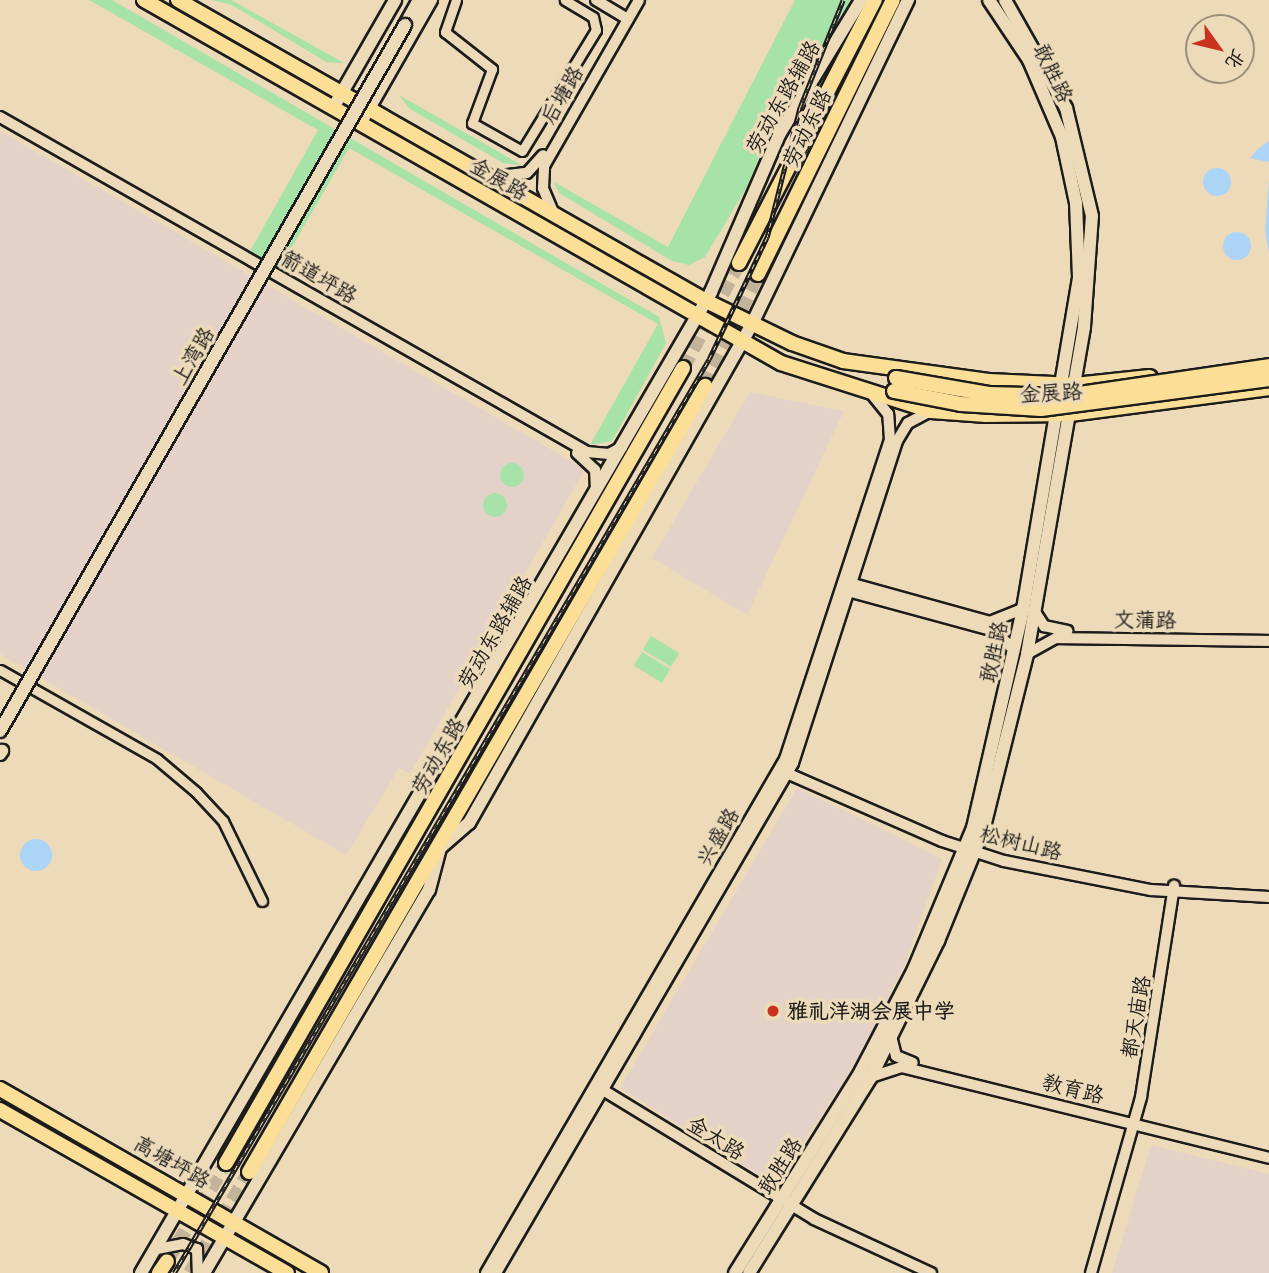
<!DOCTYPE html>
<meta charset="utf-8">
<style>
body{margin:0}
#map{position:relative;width:1269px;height:1273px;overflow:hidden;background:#eddab8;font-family:"Patrick Hand","LXGW WenKai TC",sans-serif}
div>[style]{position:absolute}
.built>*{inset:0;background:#e4d2c9}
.green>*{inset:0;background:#a7e2a8;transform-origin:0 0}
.round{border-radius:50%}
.water>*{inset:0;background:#acd4f7}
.trunk-tunnel>*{height:14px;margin-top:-7px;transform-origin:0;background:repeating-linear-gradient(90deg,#c3b499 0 14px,transparent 0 21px)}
.roads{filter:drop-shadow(2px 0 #1c1c1c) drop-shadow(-2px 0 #1c1c1c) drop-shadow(0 2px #1c1c1c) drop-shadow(0 -2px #1c1c1c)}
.minor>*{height:9px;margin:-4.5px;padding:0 4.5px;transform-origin:4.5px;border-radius:4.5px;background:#eddab8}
.tertiary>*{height:10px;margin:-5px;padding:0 5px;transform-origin:5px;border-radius:5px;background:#eddab8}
.secondary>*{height:12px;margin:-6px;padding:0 6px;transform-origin:6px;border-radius:6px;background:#eddab8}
.primary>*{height:14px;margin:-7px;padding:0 7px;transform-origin:7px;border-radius:7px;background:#fbdf96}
.trunk>*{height:14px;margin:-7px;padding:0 7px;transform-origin:7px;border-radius:7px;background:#fbdf96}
.rail>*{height:4.5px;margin-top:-2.25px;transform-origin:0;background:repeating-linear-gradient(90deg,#eddab8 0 5px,#1c1c1c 0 10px);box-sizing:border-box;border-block:2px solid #1c1c1c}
.bridges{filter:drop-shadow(2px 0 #1c1c1c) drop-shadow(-2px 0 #1c1c1c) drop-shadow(0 2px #1c1c1c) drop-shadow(0 -2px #1c1c1c)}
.secondary-bridge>*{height:12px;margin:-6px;padding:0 6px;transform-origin:6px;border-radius:6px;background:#eddab8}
.primary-bridge>*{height:14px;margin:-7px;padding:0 7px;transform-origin:7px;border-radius:7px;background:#fbdf96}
.dots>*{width:19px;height:19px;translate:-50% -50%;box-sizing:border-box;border:4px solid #eddab8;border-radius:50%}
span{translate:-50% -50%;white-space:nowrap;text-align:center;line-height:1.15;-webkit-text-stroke:7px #eddab8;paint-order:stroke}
.street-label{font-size:21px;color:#1c1c1c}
.poi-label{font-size:21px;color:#1c1c1c;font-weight:700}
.left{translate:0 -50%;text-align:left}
.north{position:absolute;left:1185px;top:14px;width:70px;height:70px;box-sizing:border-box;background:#eddab8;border:2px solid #998e7a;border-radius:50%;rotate:124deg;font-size:19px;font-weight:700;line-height:28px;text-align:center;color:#1c1c1c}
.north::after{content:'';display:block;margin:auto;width:24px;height:32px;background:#c8321e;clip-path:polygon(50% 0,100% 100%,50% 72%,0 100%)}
</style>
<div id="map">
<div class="built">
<div style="clip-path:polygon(0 131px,585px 469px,410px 774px,399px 768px,346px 855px,0 654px)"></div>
<div style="clip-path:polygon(750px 392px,844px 411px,747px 615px,652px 558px)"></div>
<div style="clip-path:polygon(797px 788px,942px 859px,906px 961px,856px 1062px,775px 1185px,620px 1088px)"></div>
<div style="clip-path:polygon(1151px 1145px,1269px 1174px,1269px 1273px,1112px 1273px)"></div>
</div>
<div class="green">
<div style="clip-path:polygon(89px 0,112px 0,659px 317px,666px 343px,612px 441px,590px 445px,658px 324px,349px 148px,280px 268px,250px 251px,318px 130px)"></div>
<div style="clip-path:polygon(211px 0,231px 0,344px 63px,326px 62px,232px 5px)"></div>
<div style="clip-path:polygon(795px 0,851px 0,826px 41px,789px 82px,747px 187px,705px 257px,689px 265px,672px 261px,559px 193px,554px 182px,668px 247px)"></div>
<div style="clip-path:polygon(399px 95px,523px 166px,503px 163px,410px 109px)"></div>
<div class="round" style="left:500px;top:463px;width:24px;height:24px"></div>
<div class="round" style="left:483px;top:493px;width:24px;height:24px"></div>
<div style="left:651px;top:636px;width:33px;height:16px;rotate:31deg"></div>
<div style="left:642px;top:652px;width:33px;height:16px;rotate:31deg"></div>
</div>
<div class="water">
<div style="clip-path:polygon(1269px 141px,1269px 162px,1250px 158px,1259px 148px)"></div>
<div class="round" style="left:1203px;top:168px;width:28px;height:28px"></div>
<div style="clip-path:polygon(1269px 181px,1269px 253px,1265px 231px)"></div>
<div class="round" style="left:1223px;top:232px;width:28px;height:28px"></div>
<div class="round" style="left:20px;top:839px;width:32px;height:32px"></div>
</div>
<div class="trunk-tunnel">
<div style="left:683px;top:368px;width:119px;rotate:-61.9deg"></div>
<div style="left:705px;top:386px;width:124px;rotate:-64.7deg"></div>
<div style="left:167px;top:1261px;width:114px;rotate:-59deg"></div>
<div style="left:190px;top:1273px;width:117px;rotate:-59.7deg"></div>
</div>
<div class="roads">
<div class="minor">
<div style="left:456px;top:0;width:34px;rotate:109deg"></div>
<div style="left:445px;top:32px;width:60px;rotate:38.2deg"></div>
<div style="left:492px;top:69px;width:58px;rotate:110.3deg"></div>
<div style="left:472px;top:123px;width:57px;rotate:29.2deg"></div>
<div style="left:522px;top:151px;width:142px;rotate:-58.6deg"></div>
<div style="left:596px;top:30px;width:13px;rotate:-103deg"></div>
<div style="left:593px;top:17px;width:33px;rotate:-149deg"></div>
<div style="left:0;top:670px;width:180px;rotate:29.5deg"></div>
<div style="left:157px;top:759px;width:51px;rotate:40.2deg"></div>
<div style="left:196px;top:792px;width:40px;rotate:47deg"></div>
<div style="left:223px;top:821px;width:89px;rotate:64deg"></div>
</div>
<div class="tertiary">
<div style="left:596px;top:0;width:37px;rotate:31deg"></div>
<div style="left:0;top:117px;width:676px;rotate:29.71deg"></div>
<div style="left:587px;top:452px;width:22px;rotate:5deg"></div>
<div style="left:609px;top:454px;width:15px;rotate:-28deg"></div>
<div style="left:492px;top:177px;width:35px;rotate:-7deg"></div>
<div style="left:527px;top:173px;width:24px;rotate:-48deg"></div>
<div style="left:553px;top:212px;width:26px;rotate:-113deg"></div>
<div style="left:543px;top:188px;width:22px;rotate:-87deg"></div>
<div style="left:544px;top:166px;width:191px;rotate:-60.2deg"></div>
<div style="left:577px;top:453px;width:25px;rotate:43deg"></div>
<div style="left:595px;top:470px;width:18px;rotate:87deg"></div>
<div style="left:846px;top:582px;width:149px;rotate:15.5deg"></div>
<div style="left:990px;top:622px;width:35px;rotate:-22deg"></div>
<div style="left:844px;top:590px;width:156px;rotate:15.2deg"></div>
<div style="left:995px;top:631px;width:27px;rotate:45deg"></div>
<div style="left:1035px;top:612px;width:17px;rotate:57deg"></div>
<div style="left:1044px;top:626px;width:24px;rotate:12deg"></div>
<div style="left:1027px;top:654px;width:33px;rotate:-29deg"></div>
<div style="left:1056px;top:638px;width:213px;rotate:0.8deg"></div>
<div style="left:782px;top:771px;width:175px;rotate:23.6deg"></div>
<div style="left:942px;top:841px;width:65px;rotate:17.9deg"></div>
<div style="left:1004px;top:861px;width:150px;rotate:11.2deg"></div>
<div style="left:1151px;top:890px;width:118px;rotate:3.4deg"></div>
<div style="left:892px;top:1040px;width:16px;rotate:76deg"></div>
<div style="left:896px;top:1056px;width:18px;rotate:22deg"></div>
<div style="left:871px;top:1077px;width:33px;rotate:-18deg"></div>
<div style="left:902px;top:1067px;width:378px;rotate:13.9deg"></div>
<div style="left:598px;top:1087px;width:253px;rotate:31.4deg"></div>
<div style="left:814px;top:1219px;width:129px;rotate:24.8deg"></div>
<div style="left:157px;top:1249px;width:26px;rotate:-11deg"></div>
<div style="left:183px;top:1244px;width:15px;rotate:20deg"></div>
<div style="left:197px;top:1249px;width:24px;rotate:88deg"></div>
<div style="left:486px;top:1273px;width:595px;rotate:-59.81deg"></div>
<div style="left:785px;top:759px;width:336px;rotate:-71.8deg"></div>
<div style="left:890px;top:440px;width:26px;rotate:-94deg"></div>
<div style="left:888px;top:414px;width:27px;rotate:-129deg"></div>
<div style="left:496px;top:1273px;width:590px;rotate:-59.79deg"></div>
<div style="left:793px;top:763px;width:338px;rotate:-72.1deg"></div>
<div style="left:897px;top:441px;width:21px;rotate:-59deg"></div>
<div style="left:908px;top:423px;width:26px;rotate:-28deg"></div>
<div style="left:1091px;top:1273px;width:183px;rotate:-74.1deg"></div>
<div style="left:1141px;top:1097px;width:214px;rotate:-81.1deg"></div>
</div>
<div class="secondary">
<div style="left:405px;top:25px;width:29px;rotate:-61deg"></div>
<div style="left:333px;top:108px;width:125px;rotate:-60.1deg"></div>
<div style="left:364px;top:117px;width:135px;rotate:-60.2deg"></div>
<div style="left:0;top:754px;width:4px;rotate:-56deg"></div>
<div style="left:141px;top:1273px;width:1135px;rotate:-59.84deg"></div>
<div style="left:711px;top:292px;width:171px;rotate:-66.6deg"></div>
<div style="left:779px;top:135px;width:158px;rotate:-58.7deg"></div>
<div style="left:204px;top:1273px;width:444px;rotate:-59.6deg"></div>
<div style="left:429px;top:890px;width:43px;rotate:-75.3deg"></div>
<div style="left:440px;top:848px;width:38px;rotate:-41deg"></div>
<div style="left:469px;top:823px;width:574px;rotate:-60.44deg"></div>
<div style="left:752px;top:324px;width:360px;rotate:-64.3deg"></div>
<div style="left:735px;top:1273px;width:238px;rotate:-58deg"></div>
<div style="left:861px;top:1071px;width:115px;rotate:-62.5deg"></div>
<div style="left:914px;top:969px;width:153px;rotate:-67.3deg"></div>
<div style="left:973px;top:828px;width:225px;rotate:-77.1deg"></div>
<div style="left:1023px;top:609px;width:337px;rotate:-80.4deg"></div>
<div style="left:1079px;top:277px;width:74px;rotate:-92.3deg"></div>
<div style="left:1076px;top:203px;width:67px;rotate:-102deg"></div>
<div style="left:1062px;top:137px;width:84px;rotate:-113.2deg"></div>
<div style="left:1029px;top:60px;width:72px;rotate:-123.7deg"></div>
<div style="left:749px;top:1273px;width:231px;rotate:-58.1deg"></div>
<div style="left:871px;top:1077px;width:152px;rotate:-63.8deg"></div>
<div style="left:938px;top:941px;width:119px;rotate:-67.8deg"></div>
<div style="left:983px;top:831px;width:182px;rotate:-76deg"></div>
<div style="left:1027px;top:654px;width:332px;rotate:-80.1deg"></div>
<div style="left:1084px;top:327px;width:111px;rotate:-85.9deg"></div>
<div style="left:1092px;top:216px;width:111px;rotate:-103.5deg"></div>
<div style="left:1066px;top:108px;width:124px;rotate:-119.5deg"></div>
</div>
<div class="primary">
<div style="left:144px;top:0;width:733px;rotate:29.68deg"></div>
<div style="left:781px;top:363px;width:157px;rotate:17.7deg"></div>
<div style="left:931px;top:411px;width:55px;rotate:4.2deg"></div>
<div style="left:986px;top:415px;width:84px;rotate:-0.7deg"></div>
<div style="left:1070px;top:414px;width:201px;rotate:-7.4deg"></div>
<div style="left:178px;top:0;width:608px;rotate:29.69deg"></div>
<div style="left:706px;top:301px;width:96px;rotate:26deg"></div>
<div style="left:792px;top:343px;width:54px;rotate:19.4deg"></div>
<div style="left:843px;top:361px;width:147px;rotate:7.8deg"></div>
<div style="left:989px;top:381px;width:86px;rotate:2.7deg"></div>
<div style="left:1075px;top:385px;width:75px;rotate:-6.1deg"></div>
<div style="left:0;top:1089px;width:370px;rotate:29.8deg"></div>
<div style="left:0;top:1110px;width:330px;rotate:29.6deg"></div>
</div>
<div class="trunk">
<div style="left:739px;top:263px;width:296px;rotate:-62.7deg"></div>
<div style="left:758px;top:274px;width:305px;rotate:-63.8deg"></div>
<div style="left:226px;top:1163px;width:917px;rotate:-60.11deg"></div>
<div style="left:249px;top:1172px;width:909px;rotate:-59.88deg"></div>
<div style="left:159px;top:1273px;width:14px;rotate:-56deg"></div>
</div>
</div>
<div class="rail">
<div style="left:174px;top:1273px;width:1059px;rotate:-59.66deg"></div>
<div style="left:709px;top:359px;width:135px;rotate:-64.6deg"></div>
<div style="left:767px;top:237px;width:134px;rotate:-75.8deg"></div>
<div style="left:800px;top:107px;width:115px;rotate:-68.1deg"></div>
</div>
<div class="bridges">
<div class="secondary-bridge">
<div style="left:0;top:731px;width:814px;rotate:-60.16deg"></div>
</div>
<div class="primary-bridge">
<div style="left:896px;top:378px;width:94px;rotate:9.8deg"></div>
<div style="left:989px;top:394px;width:77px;rotate:1.5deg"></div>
<div style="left:1066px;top:396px;width:205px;rotate:-8.4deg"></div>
<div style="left:894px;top:391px;width:68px;rotate:11deg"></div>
<div style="left:961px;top:404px;width:80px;rotate:3.6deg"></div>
<div style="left:1041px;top:409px;width:230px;rotate:-7.5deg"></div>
</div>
</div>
<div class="dots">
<div style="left:773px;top:1011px;background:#c8321e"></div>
</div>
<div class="street-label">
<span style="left:1053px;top:73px;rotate:64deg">敢胜路</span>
<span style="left:562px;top:95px;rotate:-60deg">后塘路</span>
<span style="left:783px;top:97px;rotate:-60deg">劳动东路辅路</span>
<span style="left:807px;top:128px;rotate:-64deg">劳动东路</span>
<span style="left:499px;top:179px;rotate:30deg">金展路</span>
<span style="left:319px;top:277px;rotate:30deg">箭道坪路</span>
<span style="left:193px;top:356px;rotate:-60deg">上湾路</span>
<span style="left:1051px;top:393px;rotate:-3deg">金展路</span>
<span style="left:1145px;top:620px;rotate:1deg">文蒲路</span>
<span style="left:495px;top:632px;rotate:-60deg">劳动东路辅路</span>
<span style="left:994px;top:652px;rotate:-78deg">敢胜路</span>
<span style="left:438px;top:756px;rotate:-60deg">劳动东路</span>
<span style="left:718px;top:837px;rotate:-60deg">兴盛路</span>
<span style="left:1021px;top:843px;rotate:14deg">松树山路</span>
<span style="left:1136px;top:1017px;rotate:-80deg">都天庙路</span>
<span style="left:1073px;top:1089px;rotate:14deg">教育路</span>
<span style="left:716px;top:1138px;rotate:32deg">金太路</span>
<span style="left:172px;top:1162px;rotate:30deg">高塘坪路</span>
<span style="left:780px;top:1166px;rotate:-58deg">敢胜路</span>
</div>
<div class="poi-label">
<span class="left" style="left:787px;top:1011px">雅礼洋湖会展中学</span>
</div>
<div class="north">北</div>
</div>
